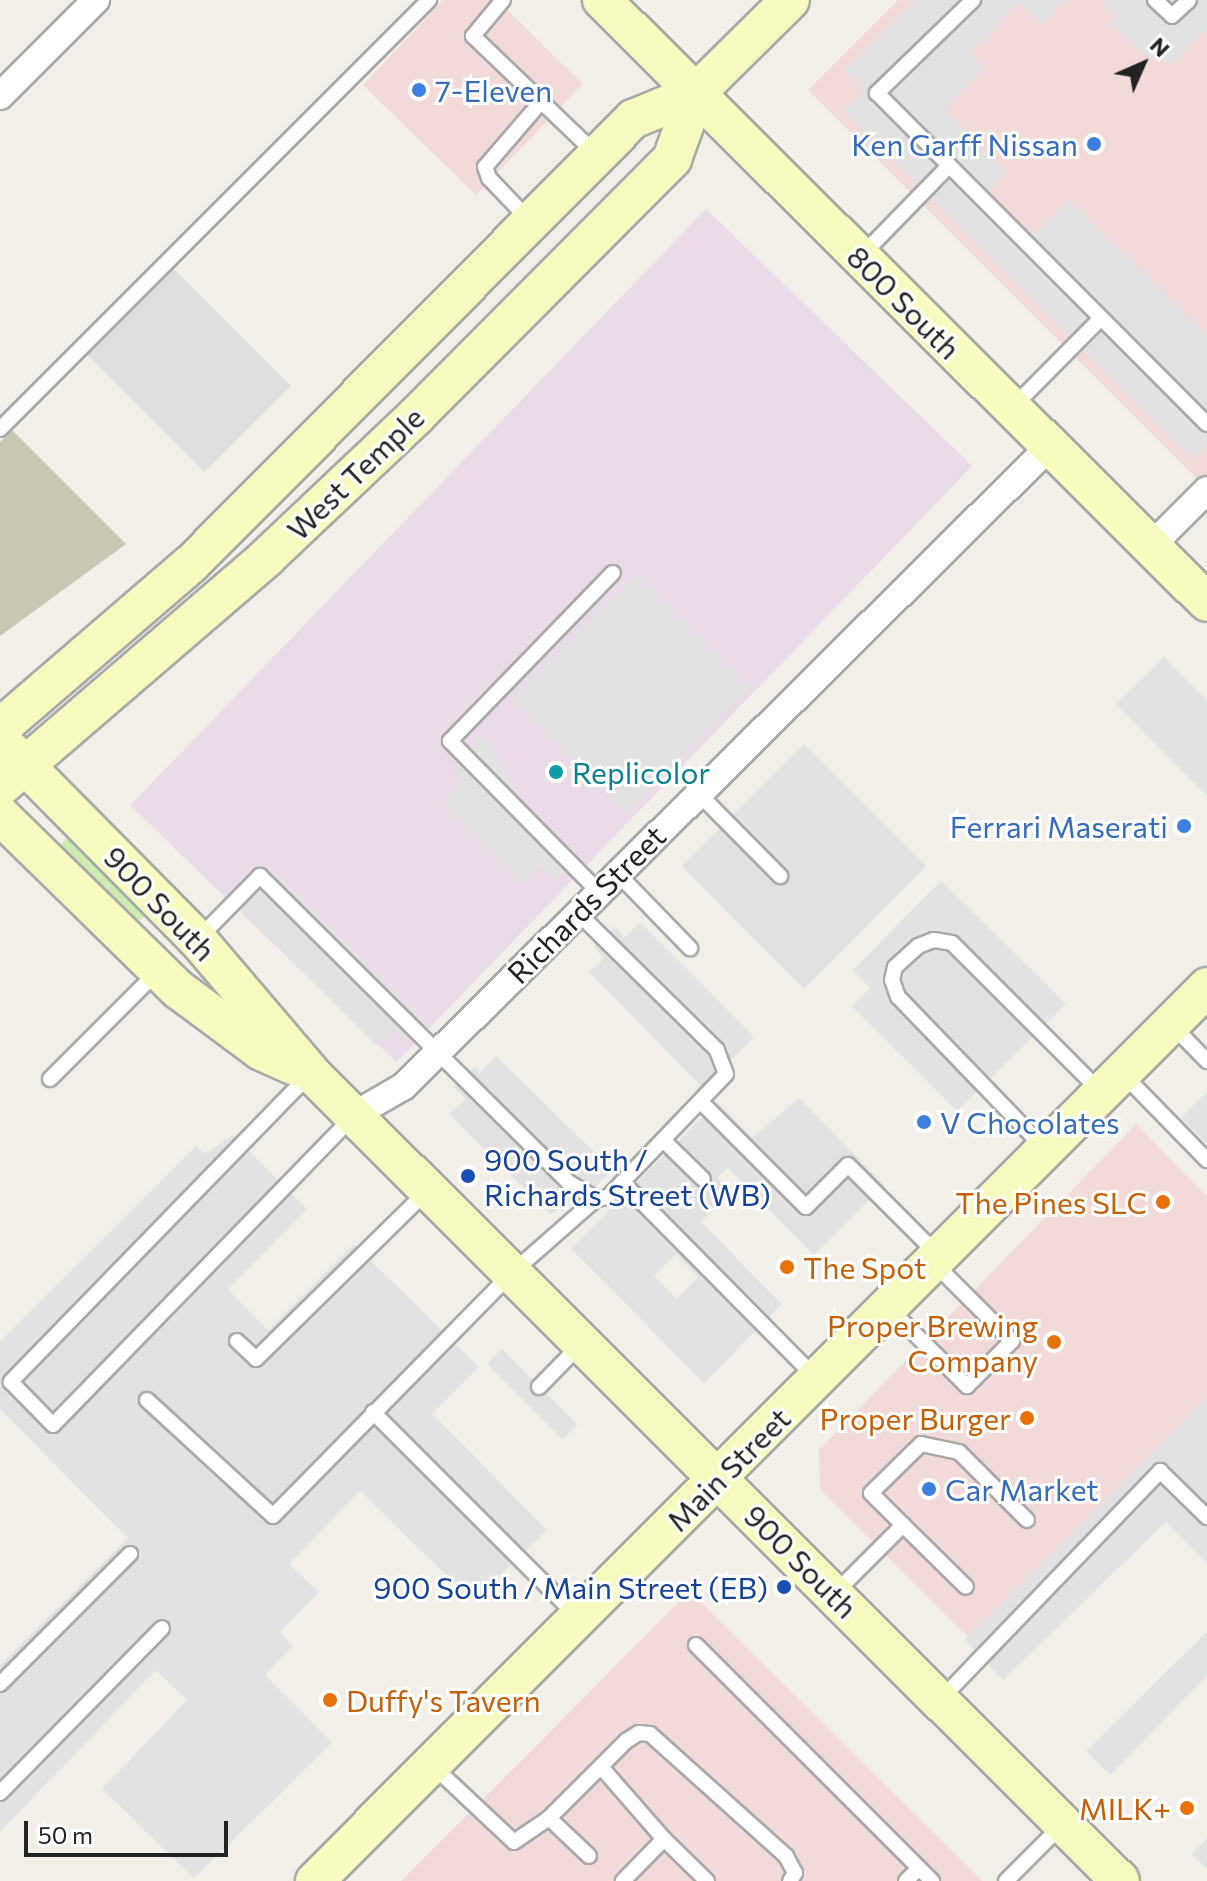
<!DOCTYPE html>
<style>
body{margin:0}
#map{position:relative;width:1207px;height:1881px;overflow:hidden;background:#f2efe9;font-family:Commissioner,sans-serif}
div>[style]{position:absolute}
.residential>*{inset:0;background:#e0dfdf;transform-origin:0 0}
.commercial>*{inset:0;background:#f2dad9}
.industrial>*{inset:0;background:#ebdbe8;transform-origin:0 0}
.construction>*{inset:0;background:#c7c7b4}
.grass>*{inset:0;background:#cdebb0;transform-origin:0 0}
.parking>*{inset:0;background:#e2e2e2;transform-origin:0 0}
.roads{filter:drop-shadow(2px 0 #a9a9a9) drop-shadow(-2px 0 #a9a9a9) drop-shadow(0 2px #a9a9a9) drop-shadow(0 -2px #a9a9a9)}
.lane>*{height:14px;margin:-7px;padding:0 7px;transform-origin:7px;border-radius:7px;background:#fff}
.street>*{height:26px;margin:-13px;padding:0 13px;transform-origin:13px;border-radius:13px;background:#fff}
.secondary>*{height:38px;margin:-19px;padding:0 19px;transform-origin:19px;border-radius:19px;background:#f7fabf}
.dots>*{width:22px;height:22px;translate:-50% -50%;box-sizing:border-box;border:4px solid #fff;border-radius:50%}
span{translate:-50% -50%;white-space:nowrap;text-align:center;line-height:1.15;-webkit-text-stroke:6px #fff;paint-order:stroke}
.shop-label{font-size:30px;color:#366cbe}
.left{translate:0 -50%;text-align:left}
.right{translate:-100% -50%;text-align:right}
.street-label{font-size:30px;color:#222}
.culture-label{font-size:30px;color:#0d838f}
.transit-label{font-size:30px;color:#164399}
.food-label{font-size:30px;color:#c56008}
.north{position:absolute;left:1103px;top:24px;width:80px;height:80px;-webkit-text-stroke:6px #fff;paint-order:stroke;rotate:45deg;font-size:22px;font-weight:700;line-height:32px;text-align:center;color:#222}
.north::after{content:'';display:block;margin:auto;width:28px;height:36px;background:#222;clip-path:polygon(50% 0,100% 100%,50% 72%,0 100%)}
.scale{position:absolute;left:24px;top:1821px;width:204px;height:36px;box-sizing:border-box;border:4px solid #222;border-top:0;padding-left:10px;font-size:24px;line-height:28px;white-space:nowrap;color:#222;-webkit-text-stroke:6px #fff;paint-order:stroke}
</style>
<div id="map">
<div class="residential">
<div style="left:172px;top:267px;width:168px;height:122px;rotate:45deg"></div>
</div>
<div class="commercial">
<div style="clip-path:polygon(443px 0,497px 0,583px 84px,476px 195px,363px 85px)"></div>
<div style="clip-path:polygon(898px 0,1207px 0,1207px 489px,808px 90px)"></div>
<div style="clip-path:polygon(1136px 1124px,1207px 1196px,1207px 1416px,975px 1644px,820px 1489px,819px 1450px)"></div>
<div style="clip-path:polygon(690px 1591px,982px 1881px,401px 1881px)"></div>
</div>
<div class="industrial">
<div style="left:706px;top:209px;width:370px;height:829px;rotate:44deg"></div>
</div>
<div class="construction">
<div style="clip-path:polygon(12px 430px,126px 544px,0 636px,0 442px)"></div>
</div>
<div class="grass">
<div style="left:69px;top:836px;width:110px;height:18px;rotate:45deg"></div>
</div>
<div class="parking">
<div style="clip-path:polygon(916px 0,1066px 0,1042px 24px,1019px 3px,971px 53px,986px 68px,945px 110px,1007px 173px,988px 192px,1032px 236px,1070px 200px,1207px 335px,1207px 445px,1193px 460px,844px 110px,860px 97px,862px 87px,845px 70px)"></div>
<div style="clip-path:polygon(1101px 0,1207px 0,1207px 28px,1171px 65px,1158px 51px,1149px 60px,1111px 23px,1118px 17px)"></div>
<div style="left:636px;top:575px;width:161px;height:175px;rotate:45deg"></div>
<div style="clip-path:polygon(1164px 657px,1207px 700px,1207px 796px,1116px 704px)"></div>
<div style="clip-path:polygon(484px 733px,526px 810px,580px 859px,558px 880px,540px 866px,522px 884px,442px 801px,457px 787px,459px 779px,452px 772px)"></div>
<div style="left:804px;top:744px;width:173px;height:173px;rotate:45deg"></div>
<div style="clip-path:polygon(277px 875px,421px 1018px,401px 1038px,393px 1030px,377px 1046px,242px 910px)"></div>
<div style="clip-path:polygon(941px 881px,1066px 1004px,957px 1111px,852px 1007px,870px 988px,853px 970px)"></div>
<div style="clip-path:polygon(640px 922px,754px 1037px,703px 1088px,589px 972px,604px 958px,594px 947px,615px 926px,625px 937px)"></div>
<div style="clip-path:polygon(496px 1056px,612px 1170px,575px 1206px,569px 1199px,551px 1215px,449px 1114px,466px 1099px,454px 1087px,475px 1067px,480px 1072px)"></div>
<div style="clip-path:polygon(1207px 1092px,1207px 1144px,1181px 1118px)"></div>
<div style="clip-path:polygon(evenodd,799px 1098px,884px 1185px,814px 1255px,728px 1168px,717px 1178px,731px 1192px,701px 1222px,782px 1304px,704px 1383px,571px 1249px,717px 1102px,752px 1138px,799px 1098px,676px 1254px,698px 1277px,677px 1299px,654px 1276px,676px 1254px)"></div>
<div style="clip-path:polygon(233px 1135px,307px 1209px,228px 1289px,268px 1330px,354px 1244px,479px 1367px,432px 1414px,547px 1530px,473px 1601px,360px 1491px,289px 1564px,319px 1592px,280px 1632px,293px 1646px,265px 1675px,332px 1743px,194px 1878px,102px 1789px,187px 1700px,156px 1670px,0 1832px,0 1665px,128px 1538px,0 1409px,0 1341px,196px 1146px,205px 1154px)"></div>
<div style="left:502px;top:1349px;width:107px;height:21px;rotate:45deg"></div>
<div style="clip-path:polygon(1207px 1397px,1207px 1563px,1166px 1522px,1003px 1680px,965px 1640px)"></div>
<div style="clip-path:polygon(1207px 1632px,1207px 1676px,1110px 1775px,1086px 1751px)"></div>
<div style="clip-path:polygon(1207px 1838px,1207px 1869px,1191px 1854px)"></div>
</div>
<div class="roads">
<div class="lane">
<div style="left:503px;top:0;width:47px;rotate:129.8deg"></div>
<div style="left:473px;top:36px;width:172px;rotate:43.8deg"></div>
<div style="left:973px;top:0;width:134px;rotate:135.9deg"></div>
<div style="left:877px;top:93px;width:467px;rotate:45.1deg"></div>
<div style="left:1155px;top:0;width:23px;rotate:43deg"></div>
<div style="left:1172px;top:16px;width:23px;rotate:-43deg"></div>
<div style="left:531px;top:222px;width:61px;rotate:-133.7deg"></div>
<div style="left:489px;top:178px;width:12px;rotate:-110deg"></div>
<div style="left:485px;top:167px;width:86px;rotate:-49.3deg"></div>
<div style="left:862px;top:255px;width:123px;rotate:-45.7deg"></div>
<div style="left:1013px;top:407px;width:124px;rotate:-45.3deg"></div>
<div style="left:0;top:429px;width:607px;rotate:-45deg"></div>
<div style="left:698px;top:793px;width:117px;rotate:45.3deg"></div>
<div style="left:617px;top:873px;width:105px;rotate:45.8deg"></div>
<div style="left:598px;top:891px;width:211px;rotate:-134.6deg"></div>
<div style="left:450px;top:741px;width:234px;rotate:-45.9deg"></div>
<div style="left:199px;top:938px;width:87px;rotate:-45.5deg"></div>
<div style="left:260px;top:876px;width:434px;rotate:44.8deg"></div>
<div style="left:568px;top:1182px;width:33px;rotate:31deg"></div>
<div style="left:596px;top:1199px;width:12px;rotate:-9deg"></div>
<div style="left:608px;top:1197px;width:170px;rotate:-46.2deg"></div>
<div style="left:726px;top:1074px;width:26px;rotate:-111deg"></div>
<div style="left:717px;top:1050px;width:197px;rotate:-135.4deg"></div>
<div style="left:1171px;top:1024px;width:52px;rotate:45.8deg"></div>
<div style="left:311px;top:1073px;width:431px;rotate:134.2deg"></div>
<div style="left:11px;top:1382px;width:60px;rotate:45.7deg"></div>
<div style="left:53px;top:1425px;width:432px;rotate:-45.8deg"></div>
<div style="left:1122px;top:1073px;width:122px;rotate:45.7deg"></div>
<div style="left:50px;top:1079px;width:151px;rotate:-45deg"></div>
<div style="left:702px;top:1103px;width:147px;rotate:45deg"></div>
<div style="left:806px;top:1207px;width:59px;rotate:-45deg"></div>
<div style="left:848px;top:1165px;width:129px;rotate:45deg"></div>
<div style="left:664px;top:1141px;width:54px;rotate:44.3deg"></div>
<div style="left:1044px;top:1148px;width:210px;rotate:-134deg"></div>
<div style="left:898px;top:997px;width:18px;rotate:-109deg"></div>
<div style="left:892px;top:980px;width:13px;rotate:-77deg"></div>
<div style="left:895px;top:967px;width:31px;rotate:-42deg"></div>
<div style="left:918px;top:946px;width:17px;rotate:-21deg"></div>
<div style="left:934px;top:940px;width:18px;rotate:9deg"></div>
<div style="left:952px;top:943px;width:212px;rotate:45deg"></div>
<div style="left:622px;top:1182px;width:276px;rotate:45.3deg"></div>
<div style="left:888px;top:1307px;width:112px;rotate:45deg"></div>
<div style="left:967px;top:1386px;width:64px;rotate:-45deg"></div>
<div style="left:1012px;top:1341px;width:109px;rotate:-135deg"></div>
<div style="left:237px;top:1341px;width:26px;rotate:43deg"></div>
<div style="left:256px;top:1359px;width:238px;rotate:-44.5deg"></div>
<div style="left:539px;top:1387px;width:59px;rotate:-45.7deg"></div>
<div style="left:147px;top:1400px;width:171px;rotate:42.6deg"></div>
<div style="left:273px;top:1516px;width:344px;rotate:-45.5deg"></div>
<div style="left:514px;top:1271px;width:109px;rotate:-41.3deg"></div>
<div style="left:373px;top:1412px;width:287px;rotate:45deg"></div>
<div style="left:903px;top:1525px;width:45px;rotate:-135deg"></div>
<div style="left:871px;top:1493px;width:70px;rotate:-44.4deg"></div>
<div style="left:921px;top:1444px;width:39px;rotate:12deg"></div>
<div style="left:959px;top:1452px;width:96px;rotate:45deg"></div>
<div style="left:834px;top:1594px;width:98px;rotate:-45deg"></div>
<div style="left:903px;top:1525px;width:88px;rotate:44.5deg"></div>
<div style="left:696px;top:1645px;width:334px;rotate:45deg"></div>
<div style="left:0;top:1684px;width:184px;rotate:-45deg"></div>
<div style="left:940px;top:1700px;width:318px;rotate:-46.1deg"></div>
<div style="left:1160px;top:1471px;width:66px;rotate:44.4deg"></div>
<div style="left:432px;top:1765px;width:112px;rotate:43.2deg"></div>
<div style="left:514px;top:1842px;width:42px;rotate:-34.4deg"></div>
<div style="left:549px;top:1818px;width:109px;rotate:-45deg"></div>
<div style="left:626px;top:1741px;width:15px;rotate:-32deg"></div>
<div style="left:639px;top:1733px;width:11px;rotate:5deg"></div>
<div style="left:650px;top:1734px;width:183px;rotate:41.9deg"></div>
<div style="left:786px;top:1856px;width:19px;rotate:62deg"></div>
<div style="left:795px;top:1873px;width:9px;rotate:122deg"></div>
<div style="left:602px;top:1768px;width:94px;rotate:48.9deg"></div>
<div style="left:664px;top:1839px;width:59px;rotate:134.3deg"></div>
<div style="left:0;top:1793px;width:231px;rotate:-45.5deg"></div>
<div style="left:549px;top:1818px;width:55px;rotate:43.5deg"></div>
<div style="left:664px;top:1839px;width:60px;rotate:44.3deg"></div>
<div style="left:906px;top:1881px;width:18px;rotate:-45deg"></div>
<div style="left:1006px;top:1881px;width:81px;rotate:-45deg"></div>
</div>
<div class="street">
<div style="left:0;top:96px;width:136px;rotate:-45deg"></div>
<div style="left:1151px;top:546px;width:79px;rotate:-45deg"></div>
<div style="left:354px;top:1115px;width:58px;rotate:-30.1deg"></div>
<div style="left:404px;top:1086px;width:909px;rotate:-44.73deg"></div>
</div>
<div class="secondary">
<div style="left:602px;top:0;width:853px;rotate:44.86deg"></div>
<div style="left:0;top:728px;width:253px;rotate:-40.7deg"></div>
<div style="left:192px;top:563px;width:626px;rotate:-45.19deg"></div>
<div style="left:633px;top:119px;width:68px;rotate:-22.4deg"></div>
<div style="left:696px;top:93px;width:132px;rotate:-44.7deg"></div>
<div style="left:0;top:740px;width:280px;rotate:45.3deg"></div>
<div style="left:197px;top:939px;width:176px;rotate:49.6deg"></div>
<div style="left:311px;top:1073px;width:1143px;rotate:44.96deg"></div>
<div style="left:0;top:787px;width:352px;rotate:-40.7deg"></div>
<div style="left:267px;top:557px;width:205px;rotate:-43.4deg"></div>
<div style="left:416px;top:416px;width:363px;rotate:-45.1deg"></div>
<div style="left:672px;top:159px;width:70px;rotate:-70deg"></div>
<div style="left:0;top:815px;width:250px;rotate:44.4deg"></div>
<div style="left:179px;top:990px;width:102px;rotate:36.6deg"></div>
<div style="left:261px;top:1051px;width:36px;rotate:24deg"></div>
<div style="left:315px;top:1881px;width:1263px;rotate:-45.06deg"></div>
</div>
</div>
<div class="dots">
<div style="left:419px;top:90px;background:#3f7fe0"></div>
<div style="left:1094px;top:144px;background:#3f7fe0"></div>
<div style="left:556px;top:772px;background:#0f9aa8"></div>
<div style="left:1184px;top:826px;background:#3f7fe0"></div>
<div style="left:924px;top:1122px;background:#3f7fe0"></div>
<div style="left:468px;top:1176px;background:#1a4fb4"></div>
<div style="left:1163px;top:1202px;background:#e8710a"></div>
<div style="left:787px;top:1267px;background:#e8710a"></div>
<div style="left:1054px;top:1342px;background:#e8710a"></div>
<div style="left:1027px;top:1418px;background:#e8710a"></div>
<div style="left:929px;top:1489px;background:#3f7fe0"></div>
<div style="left:784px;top:1587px;background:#1a4fb4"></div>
<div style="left:330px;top:1700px;background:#e8710a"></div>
<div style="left:1187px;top:1808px;background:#e8710a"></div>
</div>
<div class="shop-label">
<span class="left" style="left:435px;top:90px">7-Eleven</span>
<span class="right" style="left:1078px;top:144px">Ken Garff Nissan</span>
<span class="right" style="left:1168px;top:826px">Ferrari Maserati</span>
<span class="left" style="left:940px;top:1122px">V Chocolates</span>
<span class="left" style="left:945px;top:1489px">Car Market</span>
</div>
<div class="street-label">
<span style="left:904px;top:302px;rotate:45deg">800 South</span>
<span style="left:355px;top:473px;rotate:-44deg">West Temple</span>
<span style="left:160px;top:903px;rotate:46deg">900 South</span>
<span style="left:586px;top:904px;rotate:-45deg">Richards Street</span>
<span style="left:728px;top:1469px;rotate:-45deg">Main Street</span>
<span style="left:801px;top:1561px;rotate:45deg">900 South</span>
</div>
<div class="culture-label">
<span class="left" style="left:572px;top:772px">Replicolor</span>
</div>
<div class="transit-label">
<span class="left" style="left:484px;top:1176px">900 South /<br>Richards Street (WB)</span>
<span class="right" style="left:768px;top:1587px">900 South / Main Street (EB)</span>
</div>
<div class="food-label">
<span class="right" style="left:1147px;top:1202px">The Pines SLC</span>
<span class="left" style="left:803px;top:1267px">The Spot</span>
<span class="right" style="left:1038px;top:1342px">Proper Brewing<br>Company</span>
<span class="right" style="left:1011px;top:1418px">Proper Burger</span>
<span class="left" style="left:346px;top:1700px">Duffy's Tavern</span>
<span class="right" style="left:1171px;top:1808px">MILK+</span>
</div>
<div class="north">N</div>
<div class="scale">50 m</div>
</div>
